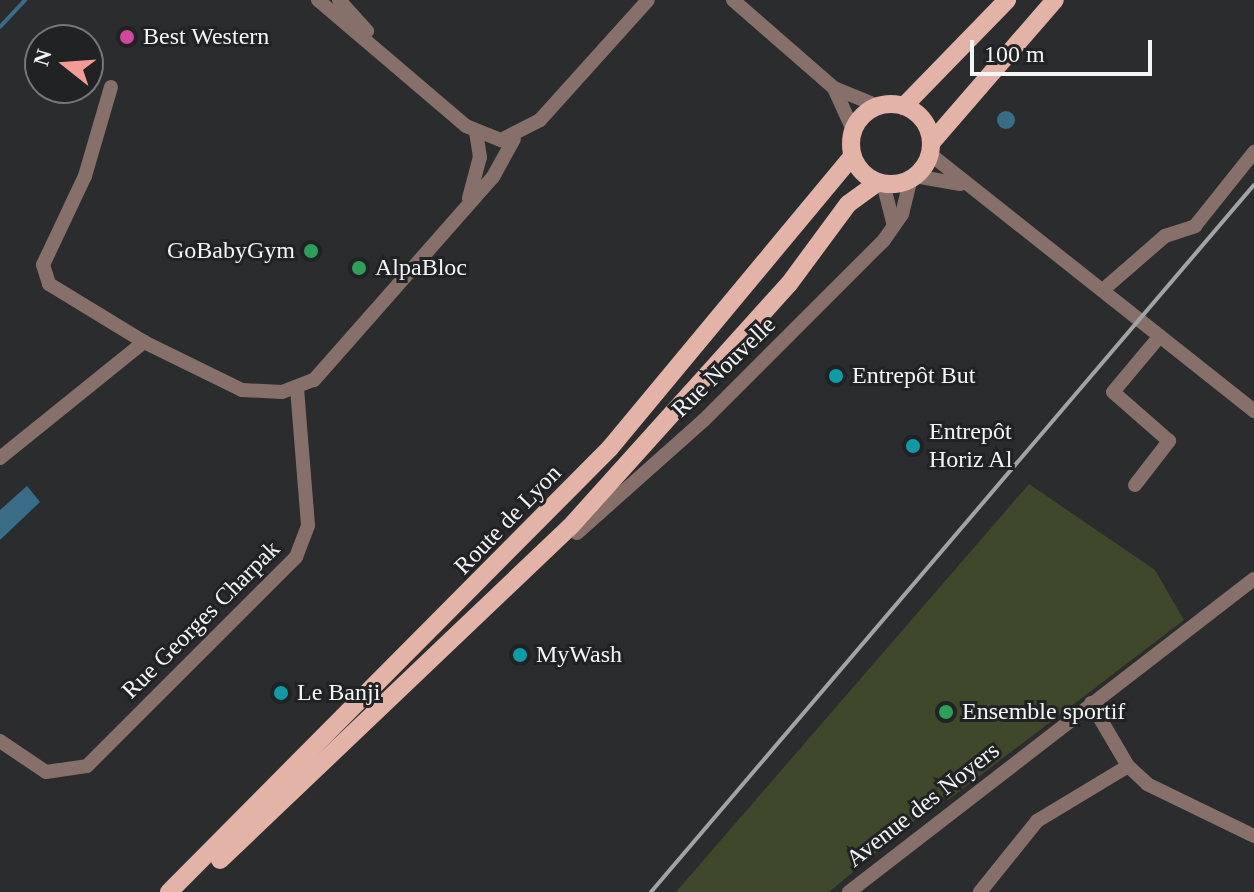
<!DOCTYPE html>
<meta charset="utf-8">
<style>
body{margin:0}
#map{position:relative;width:1254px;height:892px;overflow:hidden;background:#2a2c2e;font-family:"Times New Roman",serif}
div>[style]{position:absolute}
.green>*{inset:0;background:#3f482a}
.water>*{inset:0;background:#396d87}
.round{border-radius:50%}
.stream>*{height:4px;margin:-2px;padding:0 2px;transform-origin:2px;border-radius:2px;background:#396d87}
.minor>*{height:14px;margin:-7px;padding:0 7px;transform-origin:7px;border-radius:7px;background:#87706a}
.major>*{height:18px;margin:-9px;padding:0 9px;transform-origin:9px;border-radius:9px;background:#e3b3a7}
.major>.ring{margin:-9px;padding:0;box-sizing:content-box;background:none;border:18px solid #e3b3a7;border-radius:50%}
.rail>*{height:4px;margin:-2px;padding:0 2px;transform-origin:2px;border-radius:2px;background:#a1a3a4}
.dots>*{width:22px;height:22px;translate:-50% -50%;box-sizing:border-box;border:4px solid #202224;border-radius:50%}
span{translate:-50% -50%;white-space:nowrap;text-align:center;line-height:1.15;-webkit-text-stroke:6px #202224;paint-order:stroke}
.poi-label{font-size:24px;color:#f3f5f6}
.left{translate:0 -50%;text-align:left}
.right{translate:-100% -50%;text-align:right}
.street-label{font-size:24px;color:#f3f5f6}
.north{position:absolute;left:24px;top:24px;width:80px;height:80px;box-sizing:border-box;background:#202224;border:2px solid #747678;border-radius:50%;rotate:287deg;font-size:22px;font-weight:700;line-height:32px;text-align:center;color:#f3f5f6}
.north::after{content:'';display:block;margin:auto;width:28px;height:36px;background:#f59b96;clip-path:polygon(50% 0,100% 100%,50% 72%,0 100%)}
.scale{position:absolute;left:970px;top:40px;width:182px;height:36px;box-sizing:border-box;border:4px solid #f3f5f6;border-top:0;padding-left:10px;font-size:24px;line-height:28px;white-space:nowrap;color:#f3f5f6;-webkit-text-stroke:6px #202224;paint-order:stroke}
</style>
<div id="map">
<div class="green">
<div style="clip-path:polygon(1029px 484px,1155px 570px,1184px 620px,948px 800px,943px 797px,829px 892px,676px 892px)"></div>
</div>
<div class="water">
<div class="round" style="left:997px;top:111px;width:18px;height:18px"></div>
<div style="clip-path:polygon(27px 486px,40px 502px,0 540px,0 510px)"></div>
</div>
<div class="stream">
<div style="left:0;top:27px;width:37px;rotate:-47deg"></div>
</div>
<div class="minor">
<div style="left:318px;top:0;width:194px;rotate:40.4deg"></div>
<div style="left:466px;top:126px;width:38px;rotate:22deg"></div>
<div style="left:501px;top:140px;width:44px;rotate:-27.1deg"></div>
<div style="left:540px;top:120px;width:161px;rotate:-48deg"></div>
<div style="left:339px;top:0;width:42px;rotate:47.9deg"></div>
<div style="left:733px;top:0;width:134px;rotate:41.1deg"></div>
<div style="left:834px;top:88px;width:48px;rotate:22.2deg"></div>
<div style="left:111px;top:87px;width:93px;rotate:106.3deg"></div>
<div style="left:85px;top:176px;width:98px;rotate:115.3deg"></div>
<div style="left:43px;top:265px;width:20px;rotate:72deg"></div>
<div style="left:49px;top:284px;width:111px;rotate:31.4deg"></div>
<div style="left:834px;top:88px;width:46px;rotate:65.7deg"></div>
<div style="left:930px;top:154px;width:414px;rotate:38.4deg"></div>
<div style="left:915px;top:176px;width:46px;rotate:10.1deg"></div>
<div style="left:883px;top:183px;width:44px;rotate:75.7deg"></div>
<div style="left:469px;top:198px;width:42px;rotate:-75deg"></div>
<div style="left:480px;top:157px;width:25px;rotate:-99deg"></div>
<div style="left:1104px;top:289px;width:81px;rotate:-41deg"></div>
<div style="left:1165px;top:236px;width:32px;rotate:-18deg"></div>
<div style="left:1195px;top:226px;width:95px;rotate:-51.4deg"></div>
<div style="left:0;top:458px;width:185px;rotate:-38.9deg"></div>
<div style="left:144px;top:342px;width:109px;rotate:26.1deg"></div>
<div style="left:242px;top:390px;width:40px;rotate:2.9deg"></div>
<div style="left:282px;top:392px;width:34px;rotate:-21deg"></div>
<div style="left:314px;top:380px;width:271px;rotate:-48.6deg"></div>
<div style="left:493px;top:177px;width:43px;rotate:-61.1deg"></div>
<div style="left:1135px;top:485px;width:56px;rotate:-52.3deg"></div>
<div style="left:1169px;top:441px;width:74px;rotate:-138.8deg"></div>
<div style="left:1113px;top:392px;width:73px;rotate:-50deg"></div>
<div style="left:577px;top:533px;width:170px;rotate:-41.7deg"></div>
<div style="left:704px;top:420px;width:255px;rotate:-45deg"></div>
<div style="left:884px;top:240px;width:32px;rotate:-55deg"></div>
<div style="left:902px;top:214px;width:36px;rotate:-76deg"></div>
<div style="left:1091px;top:703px;width:73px;rotate:59.6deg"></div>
<div style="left:1128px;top:766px;width:26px;rotate:43deg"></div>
<div style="left:1147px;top:784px;width:119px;rotate:25.9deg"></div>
<div style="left:0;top:741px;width:55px;rotate:34deg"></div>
<div style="left:46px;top:772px;width:41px;rotate:-8.3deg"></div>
<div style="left:87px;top:766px;width:296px;rotate:-45deg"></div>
<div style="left:296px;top:557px;width:34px;rotate:-69deg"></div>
<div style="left:308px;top:525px;width:137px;rotate:-94.6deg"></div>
<div style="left:849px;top:892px;width:512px;rotate:-37.7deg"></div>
<div style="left:980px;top:892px;width:91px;rotate:-51.2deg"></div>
<div style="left:1037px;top:821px;width:106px;rotate:-31.1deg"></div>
</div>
<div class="major">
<div class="ring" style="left:851px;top:104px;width:62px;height:62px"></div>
<div style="left:904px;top:106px;width:148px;rotate:-45.8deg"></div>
<div style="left:931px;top:143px;width:189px;rotate:-49.1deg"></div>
<div style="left:220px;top:860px;width:483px;rotate:-43.6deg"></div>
<div style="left:570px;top:527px;width:327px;rotate:-48deg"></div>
<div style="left:789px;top:284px;width:99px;rotate:-53.6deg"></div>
<div style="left:848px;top:204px;width:37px;rotate:-36deg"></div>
<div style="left:169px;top:892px;width:626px;rotate:-45.19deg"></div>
<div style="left:610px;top:448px;width:379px;rotate:-50.3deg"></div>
</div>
<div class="rail">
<div style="left:651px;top:892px;width:929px;rotate:-49.54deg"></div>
</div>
<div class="dots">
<div style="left:127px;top:37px;background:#d1479c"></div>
<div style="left:311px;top:251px;background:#2e9e5b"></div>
<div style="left:359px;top:268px;background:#2e9e5b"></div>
<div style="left:836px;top:376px;background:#0f9aa8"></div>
<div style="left:913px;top:446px;background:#0f9aa8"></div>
<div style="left:520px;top:655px;background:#0f9aa8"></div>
<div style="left:281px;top:693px;background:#0f9aa8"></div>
<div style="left:946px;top:712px;background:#2e9e5b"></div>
</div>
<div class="poi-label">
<span class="left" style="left:143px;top:37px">Best Western</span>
<span class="right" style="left:295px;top:251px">GoBabyGym</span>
<span class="left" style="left:375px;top:268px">AlpaBloc</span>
<span class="left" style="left:852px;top:376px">Entrepôt But</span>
<span class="left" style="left:929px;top:446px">Entrepôt<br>Horiz Al</span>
<span class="left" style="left:536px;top:655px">MyWash</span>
<span class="left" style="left:297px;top:693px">Le Banji</span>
<span class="left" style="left:962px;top:712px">Ensemble sportif</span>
</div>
<div class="street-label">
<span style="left:724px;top:367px;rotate:-44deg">Rue Nouvelle</span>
<span style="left:508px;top:520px;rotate:-46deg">Route de Lyon</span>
<span style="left:201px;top:620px;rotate:-45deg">Rue Georges Charpak</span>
<span style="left:923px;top:805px;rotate:-38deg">Avenue des Noyers</span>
</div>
<div class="north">N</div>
<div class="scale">100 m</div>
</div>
